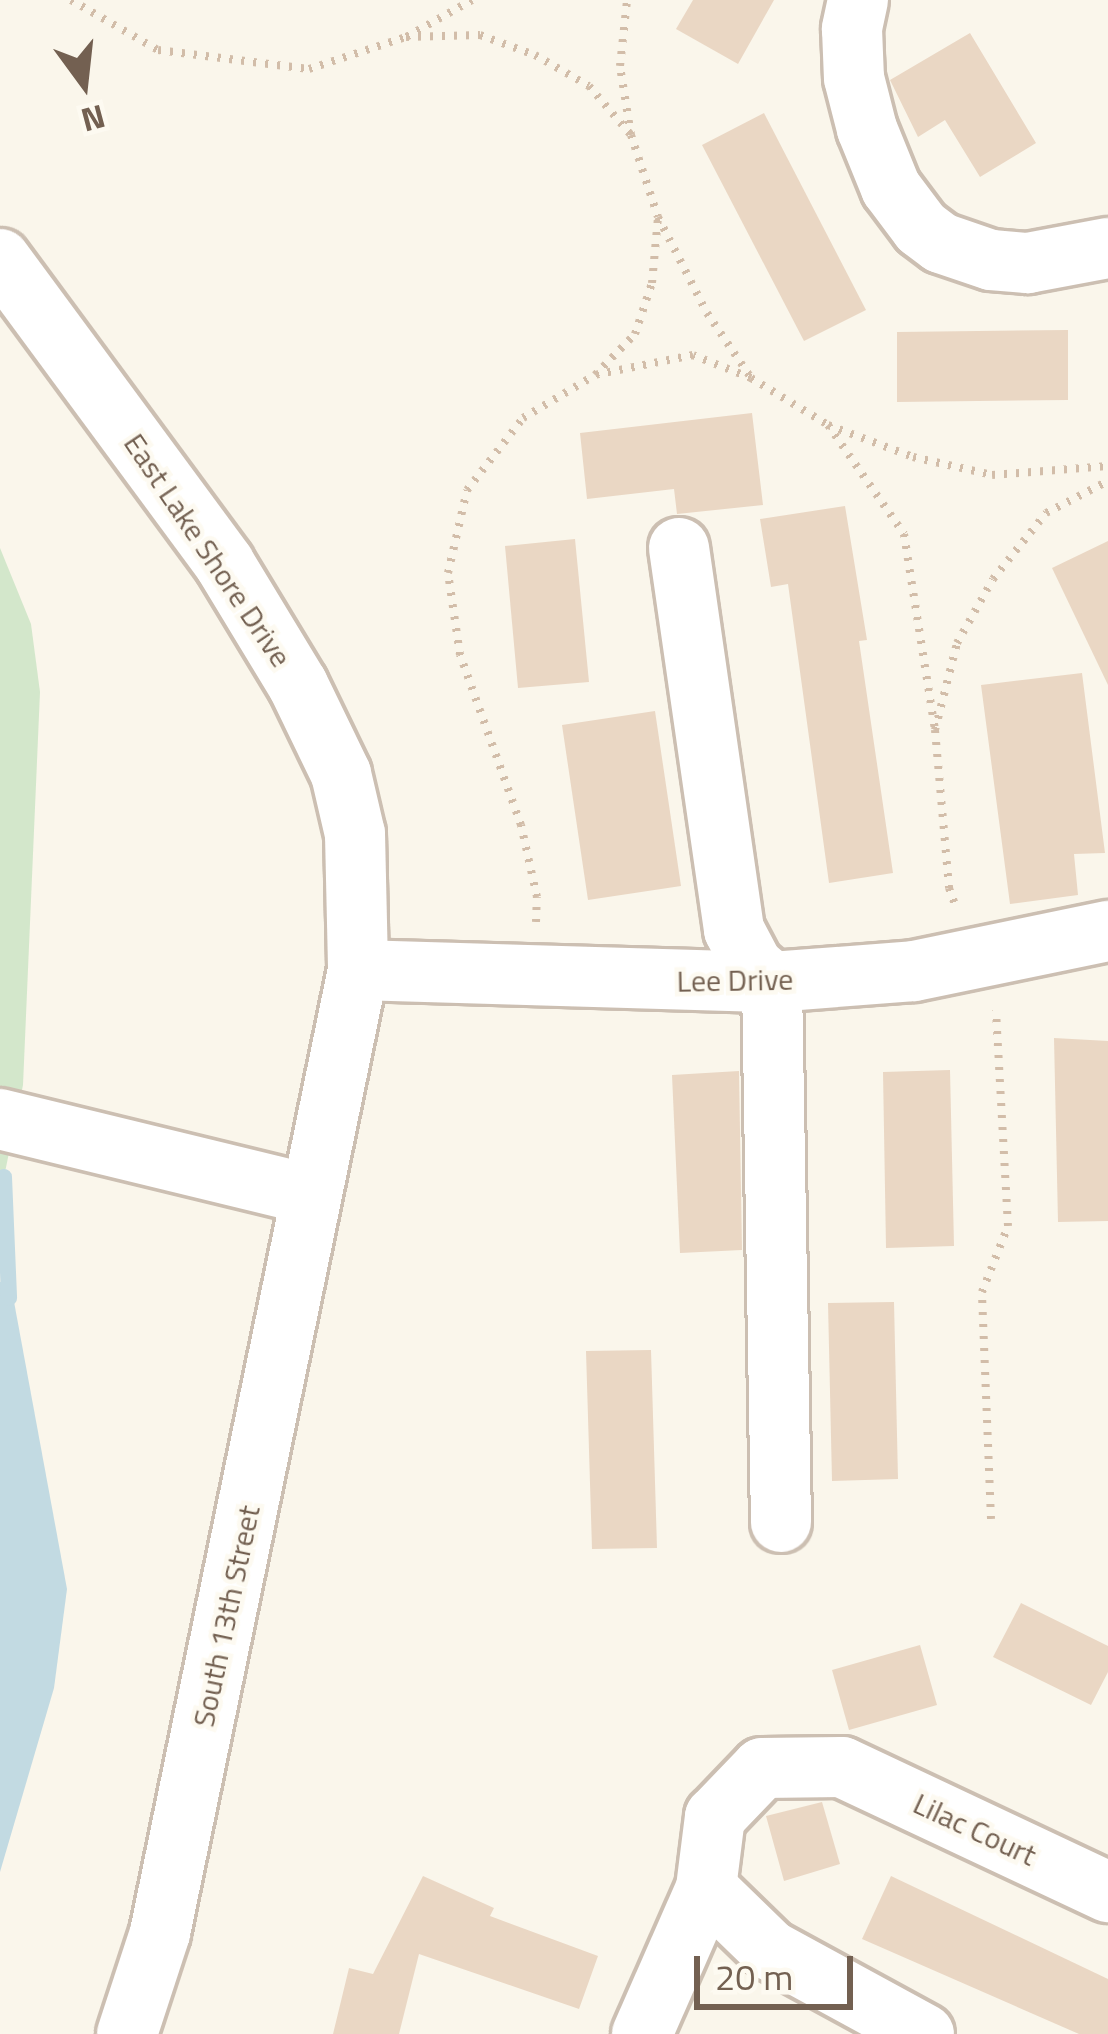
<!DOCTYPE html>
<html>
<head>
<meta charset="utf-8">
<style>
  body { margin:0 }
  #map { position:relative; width:1108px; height:2034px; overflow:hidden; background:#faf6eb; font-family:"Titillium Web",sans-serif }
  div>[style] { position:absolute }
  .green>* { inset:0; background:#d3e7cb }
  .water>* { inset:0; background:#c2dae2 }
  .stream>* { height:16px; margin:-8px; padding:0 8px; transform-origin:8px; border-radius:8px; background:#c2dae2 }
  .building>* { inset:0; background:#ead7c4 }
  .path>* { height:8px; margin-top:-4px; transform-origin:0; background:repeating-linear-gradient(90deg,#d2bda9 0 3px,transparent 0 12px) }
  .roads { filter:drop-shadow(3px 0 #ccbfb2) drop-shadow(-3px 0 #ccbfb2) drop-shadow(0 3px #ccbfb2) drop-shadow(0 -3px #ccbfb2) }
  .minor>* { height:60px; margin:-30px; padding:0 30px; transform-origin:30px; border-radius:30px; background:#fff }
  span { translate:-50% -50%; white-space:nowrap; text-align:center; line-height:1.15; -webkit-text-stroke:9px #fdfaf1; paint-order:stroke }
  .street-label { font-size:30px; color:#736051 }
  .north { position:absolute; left:24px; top:24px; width:120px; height:120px; -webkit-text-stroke:9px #fdfaf1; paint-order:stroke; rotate:165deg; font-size:33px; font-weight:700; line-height:48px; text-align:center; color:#736051 }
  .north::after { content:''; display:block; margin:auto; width:42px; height:54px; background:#736051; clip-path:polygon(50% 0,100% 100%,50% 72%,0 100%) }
  .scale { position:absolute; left:694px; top:1956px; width:159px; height:54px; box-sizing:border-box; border:6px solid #736051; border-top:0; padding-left:15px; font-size:36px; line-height:42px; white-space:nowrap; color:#736051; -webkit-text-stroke:9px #fdfaf1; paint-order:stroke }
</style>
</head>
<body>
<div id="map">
  <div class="green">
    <div style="clip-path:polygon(0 548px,31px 624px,40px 692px,23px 1085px,4px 1177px,0 1175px)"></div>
  </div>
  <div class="water">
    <div style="clip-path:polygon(10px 1280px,67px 1589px,54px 1688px,0 1872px,0 1282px)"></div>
  </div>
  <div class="stream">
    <div style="left:4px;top:1177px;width:121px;rotate:87.6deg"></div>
  </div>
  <div class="building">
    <div style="clip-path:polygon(693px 0,774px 0,738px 64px,676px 29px)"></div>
    <div style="clip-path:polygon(970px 33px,1036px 143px,980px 177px,945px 120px,918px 137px,890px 80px)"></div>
    <div style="clip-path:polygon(764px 113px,866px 310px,804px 341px,702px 145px)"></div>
    <div style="clip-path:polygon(1068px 330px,1068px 400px,897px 402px,897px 332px)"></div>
    <div style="clip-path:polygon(752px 413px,763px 505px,677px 514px,674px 489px,587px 499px,580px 433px)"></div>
    <div style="clip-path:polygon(845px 506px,867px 640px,859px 641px,893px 873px,829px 883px,788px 584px,771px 587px,760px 519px)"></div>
    <div style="clip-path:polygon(575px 539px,589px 682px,518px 688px,505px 546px)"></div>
    <div style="clip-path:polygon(1108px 541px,1108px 685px,1052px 568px)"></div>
    <div style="clip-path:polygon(1082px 673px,1105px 853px,1074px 854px,1078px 895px,1010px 904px,981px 685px)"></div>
    <div style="clip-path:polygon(655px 711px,681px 886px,588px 900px,562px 725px)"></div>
    <div style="clip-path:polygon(1054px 1038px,1108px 1041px,1108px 1221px,1058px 1222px)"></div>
    <div style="clip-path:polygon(950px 1070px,954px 1246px,886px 1248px,883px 1072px)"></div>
    <div style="clip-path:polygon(739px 1071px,742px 1250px,680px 1253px,672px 1075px)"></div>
    <div style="clip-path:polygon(894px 1302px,898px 1479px,832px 1481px,828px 1303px)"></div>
    <div style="clip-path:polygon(651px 1350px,657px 1548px,592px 1549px,586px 1351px)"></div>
    <div style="clip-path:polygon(1021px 1603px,1108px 1646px,1108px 1672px,1091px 1705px,993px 1657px)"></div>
    <div style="clip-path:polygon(920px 1645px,937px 1705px,849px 1730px,832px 1670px)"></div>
    <div style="clip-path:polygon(822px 1802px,840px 1864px,784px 1881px,766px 1816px)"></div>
    <div style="clip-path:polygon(423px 1876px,494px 1908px,490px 1916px,598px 1956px,579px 2009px,419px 1954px,399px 2034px,333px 2034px,349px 1968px,373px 1974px)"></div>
    <div style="clip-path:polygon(891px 1876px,1108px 1979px,1108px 2034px,1079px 2034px,862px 1939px)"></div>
  </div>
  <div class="path">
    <div style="left:71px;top:0;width:100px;rotate:29.9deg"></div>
    <div style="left:158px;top:50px;width:152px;rotate:7.2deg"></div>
    <div style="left:309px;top:69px;width:102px;rotate:-18.3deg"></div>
    <div style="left:472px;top:0;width:76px;rotate:150.7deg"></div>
    <div style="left:406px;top:37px;width:74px;rotate:-1.5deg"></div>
    <div style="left:480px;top:35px;width:59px;rotate:20deg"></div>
    <div style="left:535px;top:55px;width:62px;rotate:29.9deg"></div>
    <div style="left:589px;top:86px;width:65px;rotate:49.4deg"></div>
    <div style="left:631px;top:135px;width:70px;rotate:-99.1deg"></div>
    <div style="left:620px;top:66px;width:66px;rotate:-83.9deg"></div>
    <div style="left:631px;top:135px;width:86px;rotate:71.8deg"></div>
    <div style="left:658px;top:217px;width:108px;rotate:63deg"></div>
    <div style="left:707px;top:313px;width:78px;rotate:55.9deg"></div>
    <div style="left:751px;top:378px;width:62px;rotate:-158.4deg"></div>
    <div style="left:693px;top:355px;width:100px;rotate:168.5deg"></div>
    <div style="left:595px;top:375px;width:57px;rotate:-45.7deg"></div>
    <div style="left:635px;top:334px;width:54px;rotate:-71.6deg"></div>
    <div style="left:652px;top:283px;width:66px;rotate:-84.8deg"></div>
    <div style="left:751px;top:378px;width:90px;rotate:31.4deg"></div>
    <div style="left:828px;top:425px;width:91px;rotate:20.6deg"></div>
    <div style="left:913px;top:457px;width:81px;rotate:12.8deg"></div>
    <div style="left:992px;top:475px;width:116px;rotate:-4.4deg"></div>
    <div style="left:828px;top:425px;width:133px;rotate:55.1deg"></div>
    <div style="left:904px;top:534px;width:198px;rotate:81deg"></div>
    <div style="left:935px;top:730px;width:90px;rotate:-75.8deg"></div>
    <div style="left:957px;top:643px;width:73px;rotate:-60.6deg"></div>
    <div style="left:993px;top:579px;width:85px;rotate:-51.2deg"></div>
    <div style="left:1046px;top:513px;width:70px;rotate:-27.3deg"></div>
    <div style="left:935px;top:730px;width:159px;rotate:84.9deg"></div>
    <div style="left:949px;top:888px;width:20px;rotate:70deg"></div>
    <div style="left:536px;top:922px;width:25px;rotate:-88deg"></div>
    <div style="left:537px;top:897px;width:74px;rotate:-102.5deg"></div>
    <div style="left:521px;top:825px;width:181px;rotate:-109.7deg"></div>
    <div style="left:460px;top:655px;width:83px;rotate:-98.3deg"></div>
    <div style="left:448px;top:573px;width:85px;rotate:-77.1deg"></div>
    <div style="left:467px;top:490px;width:91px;rotate:-52.1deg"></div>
    <div style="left:523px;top:418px;width:84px;rotate:-30.8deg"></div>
    <div style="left:991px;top:1519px;width:227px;rotate:-92.3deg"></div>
    <div style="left:982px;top:1292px;width:71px;rotate:-68.5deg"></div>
    <div style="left:1008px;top:1226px;width:216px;rotate:-93.2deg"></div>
  </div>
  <div class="roads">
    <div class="minor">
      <div style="left:858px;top:0;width:30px;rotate:102deg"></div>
      <div style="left:852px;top:29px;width:49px;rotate:87.7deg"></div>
      <div style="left:854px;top:78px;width:53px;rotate:75.7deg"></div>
      <div style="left:867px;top:129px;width:64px;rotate:67.9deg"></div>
      <div style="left:891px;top:188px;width:50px;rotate:53.1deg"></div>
      <div style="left:921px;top:228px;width:25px;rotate:37deg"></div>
      <div style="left:941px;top:243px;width:53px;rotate:18.8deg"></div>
      <div style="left:991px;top:260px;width:37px;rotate:5deg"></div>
      <div style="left:1028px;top:263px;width:81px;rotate:-10.6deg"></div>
      <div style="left:0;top:259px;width:378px;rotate:53.6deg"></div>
      <div style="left:224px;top:563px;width:143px;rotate:58.8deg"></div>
      <div style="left:298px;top:685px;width:99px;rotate:64.2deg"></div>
      <div style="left:341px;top:774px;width:62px;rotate:76.9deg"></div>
      <div style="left:355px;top:834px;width:136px;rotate:88.7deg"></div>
      <div style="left:358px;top:970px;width:983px;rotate:101.62deg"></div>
      <div style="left:160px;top:1933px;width:106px;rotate:108.1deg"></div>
      <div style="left:679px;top:548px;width:386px;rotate:81.8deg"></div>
      <div style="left:734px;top:930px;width:41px;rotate:62.2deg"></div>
      <div style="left:753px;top:966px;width:25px;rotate:40deg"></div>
      <div style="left:772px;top:982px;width:540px;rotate:89.05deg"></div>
      <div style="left:358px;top:970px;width:414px;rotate:1.7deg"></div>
      <div style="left:772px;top:982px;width:142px;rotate:-4.4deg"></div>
      <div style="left:914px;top:971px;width:198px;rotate:-11.7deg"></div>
      <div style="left:0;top:1119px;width:317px;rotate:13.7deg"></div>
      <div style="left:642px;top:2034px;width:159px;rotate:-66.3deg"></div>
      <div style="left:924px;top:2034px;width:175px;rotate:-151.4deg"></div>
      <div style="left:770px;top:1950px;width:89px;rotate:-135.9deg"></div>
      <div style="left:706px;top:1888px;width:72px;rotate:-82.8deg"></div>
      <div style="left:715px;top:1817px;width:68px;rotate:-46.2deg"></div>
      <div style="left:762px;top:1768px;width:80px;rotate:-0.7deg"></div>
      <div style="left:842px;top:1767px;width:294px;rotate:25.2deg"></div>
    </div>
  </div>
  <div class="street-label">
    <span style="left:208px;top:550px;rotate:56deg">East Lake Shore Drive</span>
    <span style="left:735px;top:980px;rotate:-1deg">Lee Drive</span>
    <span style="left:226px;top:1616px;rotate:-78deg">South 13th Street</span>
    <span style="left:975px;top:1829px;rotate:25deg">Lilac Court</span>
  </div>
  <div class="north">N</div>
  <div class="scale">20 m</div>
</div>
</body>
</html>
